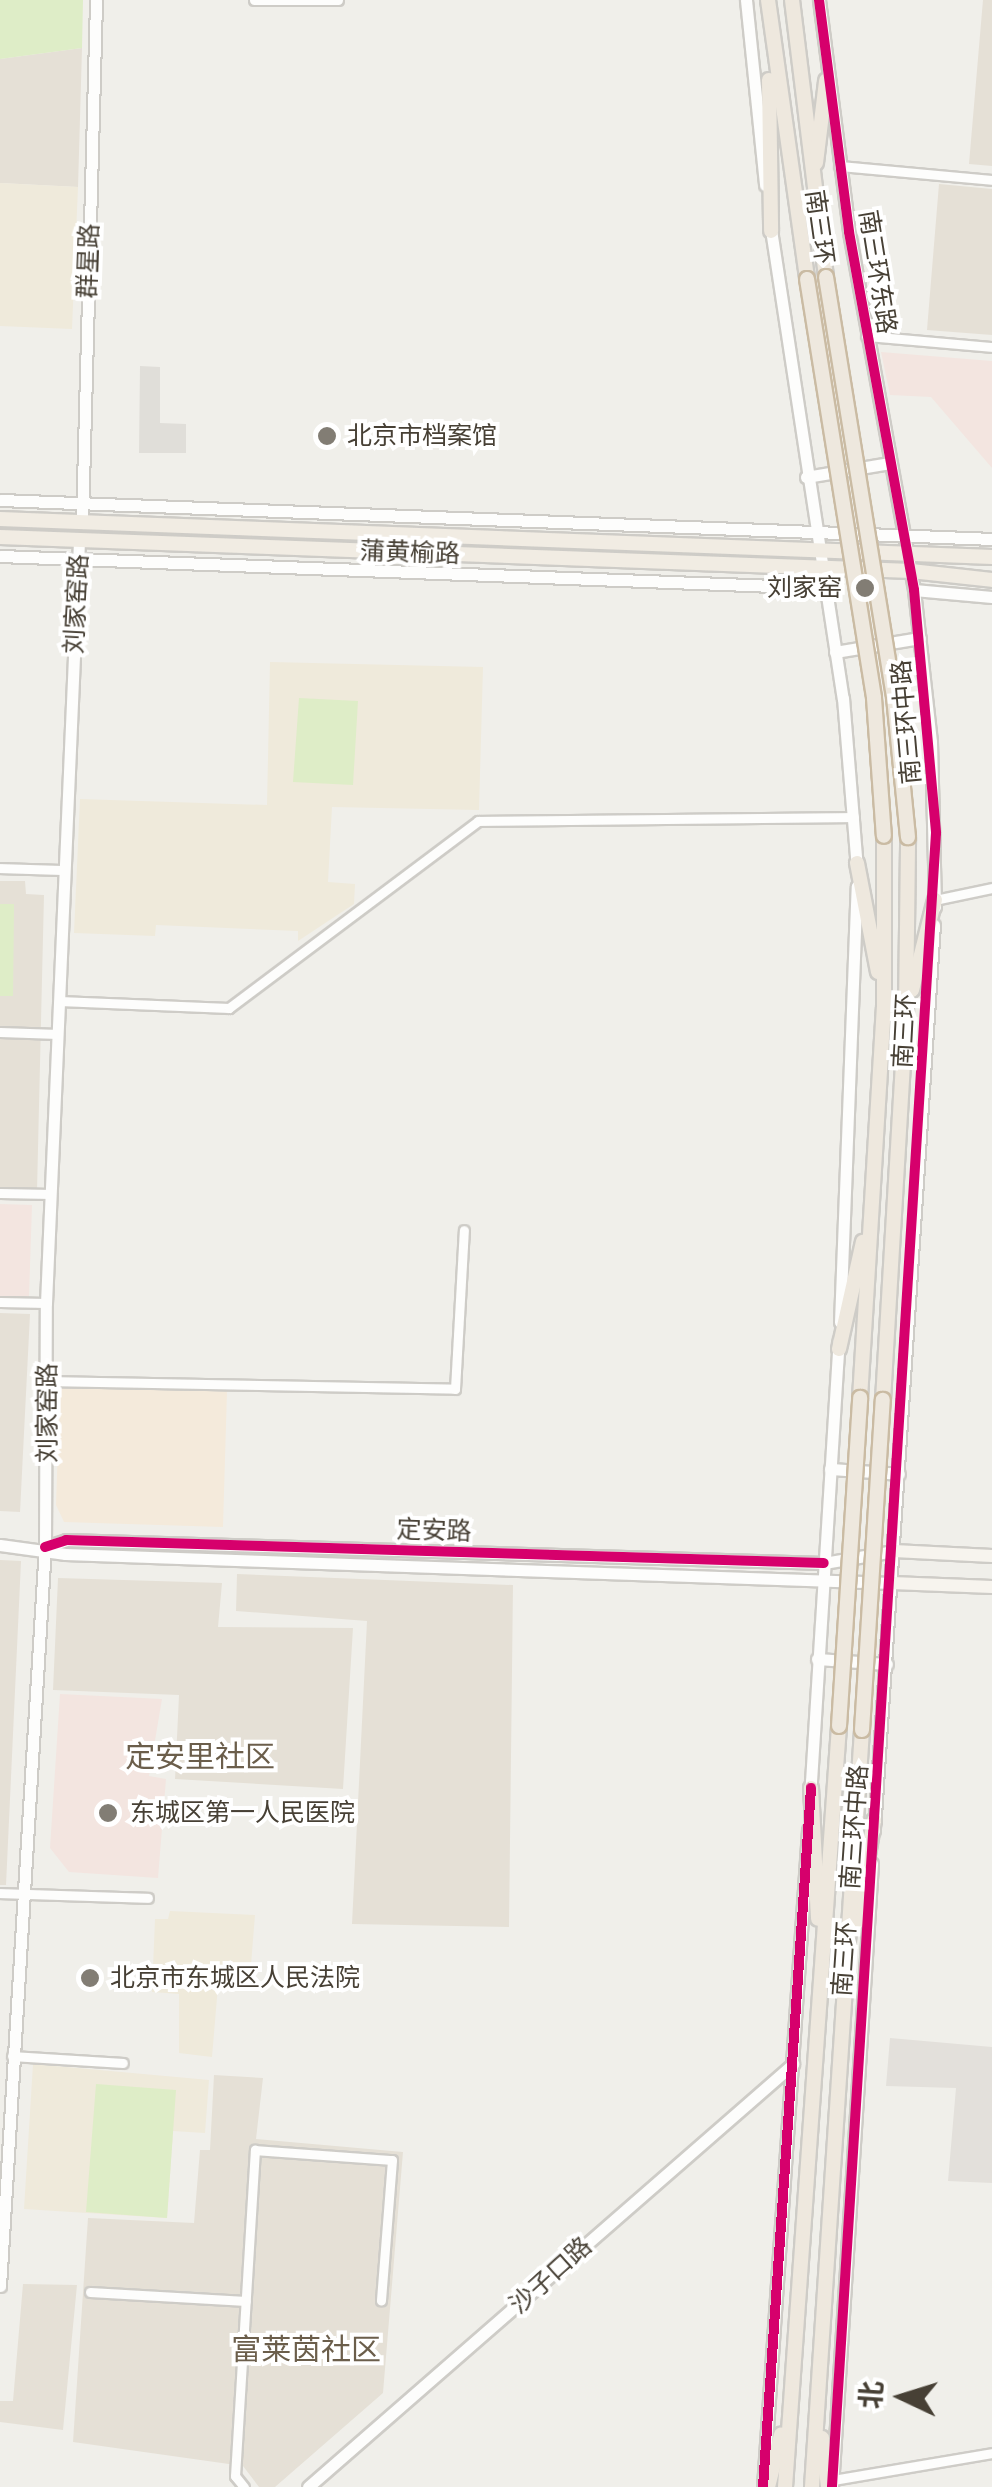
<!DOCTYPE html>
<html>
<head>
<meta charset="utf-8">
<style>
  body { margin:0 }
  #map { position:relative; width:992px; height:2487px; overflow:hidden; background:#f0efea; font-family:Rubik,"Noto Sans SC",sans-serif }
  div>[style] { position:absolute }
  .residential>* { inset:0; background:#e5e0d6 }
  .commercial>* { inset:0; background:#f4eadb }
  .industrial>* { inset:0; background:#e3e0db }
  .education>* { inset:0; background:#efeadb }
  .medical>* { inset:0; background:#f3e5e0 }
  .green>* { inset:0; background:#deedc7 }
  .parking>* { inset:0; background:#e0ded9 }
  .roads { filter:drop-shadow(2px 0 #ceccc7) drop-shadow(-2px 0 #ceccc7) drop-shadow(0 2px #ceccc7) drop-shadow(0 -2px #ceccc7) }
  .minor>* { height:9px; margin:-4.5px; padding:0 4.5px; transform-origin:4.5px; border-radius:4.5px; background:#fdfdfc }
  .tertiary>* { height:11px; margin:-5.5px; padding:0 5.5px; transform-origin:5.5px; border-radius:5.5px; background:#fdfdfc }
  .secondary>* { height:12px; margin:-6px; padding:0 6px; transform-origin:6px; border-radius:6px; background:#f7f4ee }
  .primary>* { height:14px; margin:-7px; padding:0 7px; transform-origin:7px; border-radius:7px; background:#f1ece3 }
  .trunk>* { height:14px; margin:-7px; padding:0 7px; transform-origin:7px; border-radius:7px; background:#eee8de }
  .bridges { filter:drop-shadow(2px 0 #cabba3) drop-shadow(-2px 0 #cabba3) drop-shadow(0 2px #cabba3) drop-shadow(0 -2px #cabba3) }
  .trunk-bridge>* { height:14px; margin:-7px; padding:0 7px; transform-origin:7px; border-radius:7px; background:#eee8de }
  .cycleway>* { height:10px; margin:-5px; padding:0 5px; transform-origin:5px; border-radius:5px; background:#d6006c }
  .dots>* { width:28px; height:28px; translate:-50% -50%; box-sizing:border-box; border:5px solid #fff; border-radius:50% }
  span { translate:-50% -50%; white-space:nowrap; text-align:center; line-height:1.15; -webkit-text-stroke:8px #fff; paint-order:stroke }
  .street-label { font-size:25px; color:#474035 }
  .poi-label { font-size:25px; color:#474035 }
  .left { translate:0 -50%; text-align:left }
  .right { translate:-100% -50%; text-align:right }
  .quarter-label { font-size:30px; color:#6b5e4b }
  .north { position:absolute; left:852px; top:2347px; width:100px; height:100px; -webkit-text-stroke:8px #fff; paint-order:stroke; rotate:274deg; font-size:28px; font-weight:700; line-height:40px; text-align:center; color:#474035 }
  .north::after { content:''; display:block; margin:auto; width:35px; height:45px; background:#474035; clip-path:polygon(50% 0,100% 100%,50% 72%,0 100%) }
</style>
</head>
<body>
<div id="map">
  <div class="residential">
    <div style="clip-path:polygon(983px 0,992px 0,992px 166px,969px 164px)"></div>
    <div style="clip-path:polygon(82px 48px,78px 187px,0 183px,0 59px)"></div>
    <div style="clip-path:polygon(939px 184px,992px 189px,992px 335px,927px 330px)"></div>
    <div style="clip-path:polygon(0 881px,25px 881px,26px 894px,44px 895px,37px 1191px,0 1190px)"></div>
    <div style="clip-path:polygon(0 1313px,30px 1314px,20px 1512px,0 1511px)"></div>
    <div style="clip-path:polygon(0 1560px,21px 1561px,6px 1885px,0 1885px)"></div>
    <div style="clip-path:polygon(237px 1574px,513px 1585px,509px 1927px,352px 1924px,367px 1621px,236px 1611px)"></div>
    <div style="clip-path:polygon(58px 1578px,222px 1583px,218px 1627px,353px 1628px,343px 1789px,175px 1779px,179px 1695px,53px 1690px)"></div>
    <div style="clip-path:polygon(214px 2075px,263px 2078px,256px 2139px,403px 2152px,383px 2393px,275px 2487px,259px 2487px,243px 2466px,73px 2442px,88px 2218px,194px 2223px,200px 2150px,210px 2150px)"></div>
    <div style="clip-path:polygon(23px 2284px,77px 2285px,63px 2430px,0 2422px,0 2401px,13px 2401px)"></div>
  </div>
  <div class="commercial">
    <div style="clip-path:polygon(60px 1386px,227px 1391px,223px 1527px,64px 1522px,56px 1505px)"></div>
  </div>
  <div class="industrial">
    <div style="clip-path:polygon(890px 2038px,992px 2047px,992px 2183px,948px 2181px,956px 2088px,886px 2086px)"></div>
  </div>
  <div class="education">
    <div style="clip-path:polygon(0 183px,78px 187px,72px 329px,0 326px)"></div>
    <div style="clip-path:polygon(270px 662px,483px 667px,479px 810px,332px 807px,328px 882px,355px 884px,354px 904px,298px 941px,298px 931px,156px 925px,155px 936px,74px 933px,80px 799px,267px 805px)"></div>
    <div style="clip-path:polygon(170px 1911px,255px 1915px,250px 1977px,243px 1989px,218px 1986px,212px 2057px,179px 2053px,179px 1994px,152px 1992px,155px 1919px,168px 1919px)"></div>
    <div style="clip-path:polygon(33px 2064px,209px 2080px,205px 2133px,173px 2131px,167px 2218px,24px 2209px)"></div>
  </div>
  <div class="medical">
    <div style="clip-path:polygon(881px 352px,992px 361px,992px 468px,931px 397px,890px 395px)"></div>
    <div style="clip-path:polygon(0 1204px,32px 1205px,29px 1296px,0 1296px)"></div>
    <div style="clip-path:polygon(60px 1694px,162px 1699px,149px 1776px,166px 1779px,158px 1878px,69px 1872px,50px 1848px)"></div>
  </div>
  <div class="green">
    <div style="clip-path:polygon(0 0,83px 0,82px 48px,0 59px)"></div>
    <div style="clip-path:polygon(299px 698px,358px 701px,353px 785px,293px 782px)"></div>
    <div style="clip-path:polygon(0 904px,14px 904px,13px 996px,0 996px)"></div>
    <div style="clip-path:polygon(96px 2084px,176px 2090px,167px 2218px,86px 2212px)"></div>
  </div>
  <div class="parking">
    <div style="clip-path:polygon(140px 366px,160px 367px,160px 423px,186px 424px,186px 453px,139px 453px)"></div>
  </div>
  <div class="roads">
    <div class="minor">
      <div style="left:254px;top:0;width:84px"></div>
      <div style="left:839px;top:166px;width:154px;rotate:5.2deg"></div>
      <div style="left:866px;top:336px;width:126px;rotate:5deg"></div>
      <div style="left:0;top:868px;width:65px;rotate:1.8deg"></div>
      <div style="left:935px;top:900px;width:58px;rotate:-11.9deg"></div>
      <div style="left:59px;top:1001px;width:170px;rotate:2.4deg"></div>
      <div style="left:229px;top:1008px;width:311px;rotate:-36.9deg"></div>
      <div style="left:478px;top:821px;width:376px;rotate:-0.6deg"></div>
      <div style="left:0;top:1032px;width:58px;rotate:2deg"></div>
      <div style="left:0;top:1193px;width:51px;rotate:1.1deg"></div>
      <div style="left:0;top:1302px;width:46px;rotate:1.2deg"></div>
      <div style="left:50px;top:1381px;width:405px;rotate:1.1deg"></div>
      <div style="left:455px;top:1389px;width:159px;rotate:-86.8deg"></div>
      <div style="left:0;top:1893px;width:148px;rotate:1.9deg"></div>
      <div style="left:12px;top:2056px;width:111px;rotate:3.6deg"></div>
      <div style="left:90px;top:2292px;width:156px;rotate:3.3deg"></div>
      <div style="left:833px;top:2480px;width:161px;rotate:-9.6deg"></div>
      <div style="left:244px;top:2487px;width:14px;rotate:-129deg"></div>
      <div style="left:235px;top:2476px;width:327px;rotate:-86.5deg"></div>
      <div style="left:255px;top:2150px;width:137px;rotate:4.2deg"></div>
      <div style="left:392px;top:2160px;width:141px;rotate:94.5deg"></div>
    </div>
    <div class="tertiary">
      <div style="left:746px;top:0;width:186px;rotate:84.1deg"></div>
      <div style="left:819px;top:0;width:234px;rotate:82.6deg"></div>
      <div style="left:849px;top:232px;width:364px;rotate:79.7deg"></div>
      <div style="left:914px;top:590px;width:153px;rotate:83.6deg"></div>
      <div style="left:931px;top:742px;width:165px;rotate:88.6deg"></div>
      <div style="left:770px;top:223px;width:481px;rotate:81.3deg"></div>
      <div style="left:843px;top:698px;width:171px;rotate:85.3deg"></div>
      <div style="left:806px;top:477px;width:85px;rotate:-9.5deg"></div>
      <div style="left:0;top:500px;width:993px;rotate:2.25deg"></div>
      <div style="left:82px;top:522px;width:522px;rotate:-88.46deg"></div>
      <div style="left:0;top:556px;width:826px;rotate:2.22deg"></div>
      <div style="left:914px;top:590px;width:78px;rotate:5.1deg"></div>
      <div style="left:835px;top:652px;width:86px;rotate:-9.4deg"></div>
      <div style="left:840px;top:1322px;width:436px;rotate:-87.8deg"></div>
      <div style="left:830px;top:1469px;width:69px;rotate:4.1deg"></div>
      <div style="left:0;top:1545px;width:66px;rotate:7.9deg"></div>
      <div style="left:65px;top:1554px;width:828px;rotate:2.01deg"></div>
      <div style="left:45px;top:1547px;width:22px;rotate:-18deg"></div>
      <div style="left:66px;top:1540px;width:758px;rotate:1.74deg"></div>
      <div style="left:824px;top:1563px;width:71px;rotate:-9.7deg"></div>
      <div style="left:817px;top:1659px;width:70px;rotate:4.1deg"></div>
      <div style="left:810px;top:1797px;width:457px;rotate:-86.4deg"></div>
      <div style="left:874px;top:1830px;width:907px;rotate:-86.21deg"></div>
      <div style="left:0;top:2286px;width:740px;rotate:-86.52deg"></div>
      <div style="left:45px;top:1547px;width:244px;rotate:-89.8deg"></div>
      <div style="left:46px;top:1303px;width:764px;rotate:-87.52deg"></div>
      <div style="left:308px;top:2487px;width:644px;rotate:-41.09deg"></div>
      <div style="left:763px;top:2487px;width:659px;rotate:-86.08deg"></div>
      <div style="left:832px;top:2487px;width:625px;rotate:-86.33deg"></div>
    </div>
    <div class="secondary">
      <div style="left:894px;top:1551px;width:98px;rotate:2.9deg"></div>
      <div style="left:892px;top:1583px;width:100px;rotate:2.3deg"></div>
    </div>
    <div class="primary">
      <div style="left:0;top:519px;width:993px;rotate:2.19deg"></div>
      <div style="left:0;top:537px;width:912px;rotate:2.14deg"></div>
      <div style="left:911px;top:571px;width:81px;rotate:6.3deg"></div>
    </div>
    <div class="trunk">
      <div style="left:768px;top:0;width:282px;rotate:82deg"></div>
      <div style="left:792px;top:0;width:279px;rotate:83deg"></div>
      <div style="left:769px;top:80px;width:151px;rotate:89.2deg"></div>
      <div style="left:816px;top:163px;width:83px;rotate:-83deg"></div>
      <div style="left:857px;top:863px;width:111px;rotate:79.1deg"></div>
      <div style="left:912px;top:990px;width:93px;rotate:-75.7deg"></div>
      <div style="left:839px;top:1349px;width:110px;rotate:-77.4deg"></div>
      <div style="left:860px;top:1398px;width:391px;rotate:-86.5deg"></div>
      <div style="left:884px;top:1008px;width:172px;rotate:-90deg"></div>
      <div style="left:883px;top:1400px;width:391px;rotate:-86.6deg"></div>
      <div style="left:906px;top:1010px;width:173px;rotate:-89.3deg"></div>
      <div style="left:811px;top:1788px;width:131px;rotate:86.9deg"></div>
      <div style="left:856px;top:1923px;width:104px;rotate:-80deg"></div>
      <div style="left:822px;top:2438px;width:49px;rotate:83deg"></div>
      <div style="left:768px;top:2487px;width:54px;rotate:-76deg"></div>
      <div style="left:785px;top:2487px;width:763px;rotate:-85.94deg"></div>
      <div style="left:812px;top:2487px;width:759px;rotate:-86.22deg"></div>
    </div>
  </div>
  <div class="bridges">
    <div class="trunk-bridge">
      <div style="left:826px;top:277px;width:425px;rotate:80.8deg"></div>
      <div style="left:894px;top:697px;width:141px;rotate:84.3deg"></div>
      <div style="left:807px;top:279px;width:424px;rotate:80.9deg"></div>
      <div style="left:874px;top:698px;width:138px;rotate:85.9deg"></div>
      <div style="left:839px;top:1726px;width:329px;rotate:-86.3deg"></div>
      <div style="left:862px;top:1730px;width:331px;rotate:-86.4deg"></div>
    </div>
  </div>
  <div class="cycleway">
    <div style="left:819px;top:0;width:234px;rotate:82.6deg"></div>
    <div style="left:849px;top:232px;width:364px;rotate:79.7deg"></div>
    <div style="left:914px;top:590px;width:244px;rotate:84.8deg"></div>
    <div style="left:936px;top:833px;width:1657px;rotate:93.6deg"></div>
    <div style="left:45px;top:1547px;width:22px;rotate:-18deg"></div>
    <div style="left:66px;top:1540px;width:758px;rotate:1.74deg"></div>
    <div style="left:763px;top:2487px;width:701px;rotate:-86.07deg"></div>
  </div>
  <div class="dots">
    <div style="left:327px;top:436px;background:#827d74"></div>
    <div style="left:865px;top:588px;background:#827d74"></div>
    <div style="left:108px;top:1813px;background:#827d74"></div>
    <div style="left:90px;top:1978px;background:#827d74"></div>
  </div>
  <div class="street-label">
    <span style="left:819px;top:227px;rotate:82deg">南三环</span>
    <span style="left:89px;top:261px;rotate:-88deg">群星路</span>
    <span style="left:877px;top:272px;rotate:81deg">南三环东路</span>
    <span style="left:410px;top:553px;rotate:2deg">蒲黄榆路</span>
    <span style="left:77px;top:604px;rotate:-87deg">刘家窑路</span>
    <span style="left:907px;top:722px;rotate:-95deg">南三环中路</span>
    <span style="left:905px;top:1031px;rotate:-87deg">南三环</span>
    <span style="left:48px;top:1413px;rotate:-90deg">刘家窑路</span>
    <span style="left:434px;top:1531px;rotate:2deg">定安路</span>
    <span style="left:855px;top:1827px;rotate:-86deg">南三环中路</span>
    <span style="left:845px;top:1959px;rotate:-86deg">南三环</span>
    <span style="left:551px;top:2276px;rotate:-42deg">沙子口路</span>
  </div>
  <div class="poi-label">
    <span class="left" style="left:347px;top:436px">北京市档案馆</span>
    <span class="right" style="left:842px;top:588px">刘家窑</span>
    <span class="left" style="left:130px;top:1813px">东城区第一人民医院</span>
    <span class="left" style="left:110px;top:1978px">北京市东城区人民法院</span>
  </div>
  <div class="quarter-label">
    <span style="left:200px;top:1757px">定安里社区</span>
    <span style="left:306px;top:2350px">富莱茵社区</span>
  </div>
  <div class="north">北</div>
</div>
</body>
</html>
